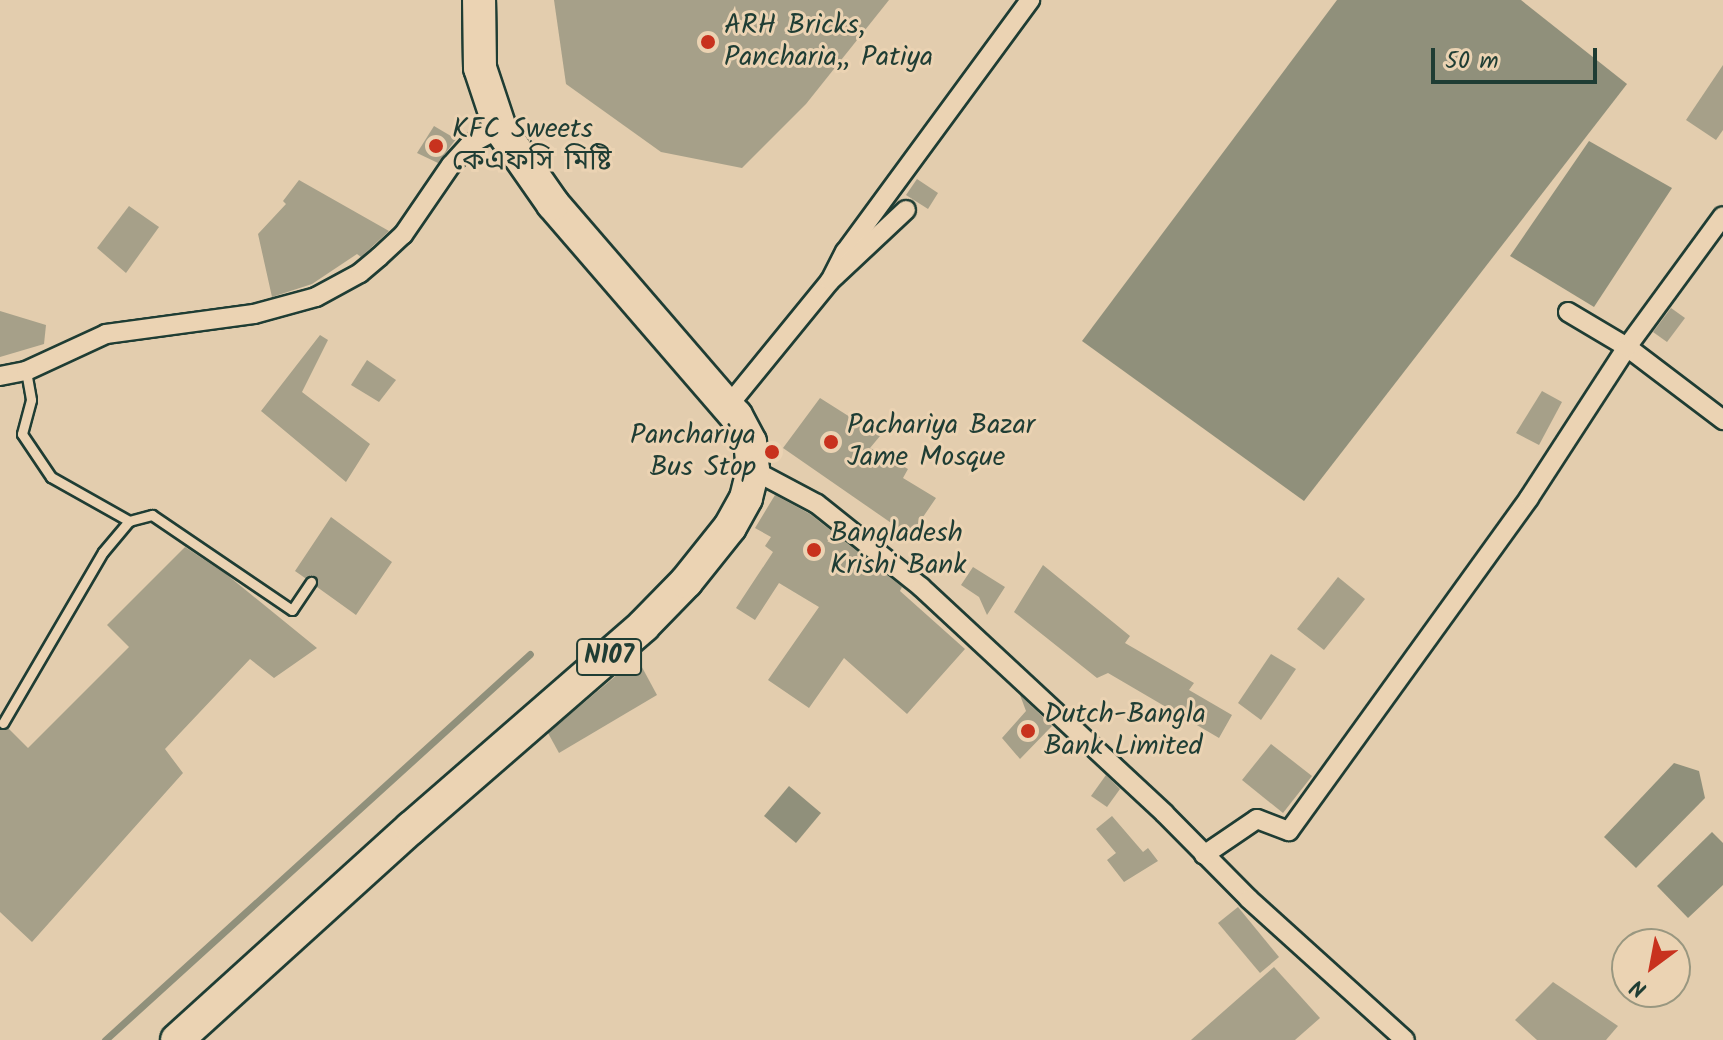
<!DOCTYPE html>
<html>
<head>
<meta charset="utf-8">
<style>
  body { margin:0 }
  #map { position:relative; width:1723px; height:1040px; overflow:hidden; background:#e3cdae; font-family:Kalam,"Noto Sans Bengali",sans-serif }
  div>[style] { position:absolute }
  .water>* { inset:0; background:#90907b }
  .stream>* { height:7px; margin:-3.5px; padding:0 3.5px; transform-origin:3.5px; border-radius:3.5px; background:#90907b }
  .building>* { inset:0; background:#a6a089 }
  .roads { filter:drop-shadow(2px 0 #1f3d34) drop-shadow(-2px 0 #1f3d34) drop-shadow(0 2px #1f3d34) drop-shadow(0 -2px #1f3d34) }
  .service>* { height:9px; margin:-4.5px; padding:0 4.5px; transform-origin:4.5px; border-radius:4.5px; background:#ebd3b3 }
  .minor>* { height:18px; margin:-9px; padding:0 9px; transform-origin:9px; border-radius:9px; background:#ebd3b3 }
  .trunk>* { height:32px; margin:-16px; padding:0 16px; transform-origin:16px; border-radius:16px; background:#ebd3b3 }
  .dots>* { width:22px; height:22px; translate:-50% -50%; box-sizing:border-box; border:4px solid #ebd3b3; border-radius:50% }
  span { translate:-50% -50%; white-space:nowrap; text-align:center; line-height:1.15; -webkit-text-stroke:6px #ebd3b3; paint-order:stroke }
  .shield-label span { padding:2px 6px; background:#ebd3b3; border:2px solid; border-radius:6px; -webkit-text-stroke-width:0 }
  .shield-label { font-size:26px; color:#1f3d34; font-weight:700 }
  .poi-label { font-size:28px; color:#1f3d34 }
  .left { translate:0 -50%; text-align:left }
  .right { translate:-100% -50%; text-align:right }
  .north { position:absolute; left:1611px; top:928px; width:80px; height:80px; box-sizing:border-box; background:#ebd3b3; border:2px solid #999780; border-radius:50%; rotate:212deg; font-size:22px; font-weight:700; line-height:32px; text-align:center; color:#1f3d34 }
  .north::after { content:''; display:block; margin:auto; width:28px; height:36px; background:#c8321e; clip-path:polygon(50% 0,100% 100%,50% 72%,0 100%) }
  .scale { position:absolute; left:1431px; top:48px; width:166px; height:36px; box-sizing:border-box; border:4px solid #1f3d34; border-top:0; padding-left:10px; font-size:24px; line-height:28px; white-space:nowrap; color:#1f3d34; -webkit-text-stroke:6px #ebd3b3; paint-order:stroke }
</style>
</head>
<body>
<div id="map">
  <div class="water">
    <div style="clip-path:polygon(1337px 0,1521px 0,1627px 84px,1304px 501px,1082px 341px)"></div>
    <div style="clip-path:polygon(1589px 141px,1672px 188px,1594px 307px,1510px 256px)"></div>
    <div style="clip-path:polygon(1674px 763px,1699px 771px,1705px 798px,1636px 868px,1604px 837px)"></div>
    <div style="clip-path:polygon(789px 786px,821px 813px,796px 843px,764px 816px)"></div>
    <div style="clip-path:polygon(1712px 832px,1723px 843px,1723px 885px,1688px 918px,1657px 886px)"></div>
  </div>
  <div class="stream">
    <div style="left:105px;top:1040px;width:574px;rotate:-42.25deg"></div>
  </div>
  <div class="building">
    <div style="clip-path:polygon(554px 0,889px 0,806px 104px,742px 168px,661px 152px,566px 84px)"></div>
    <div style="clip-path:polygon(1723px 65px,1723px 130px,1716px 140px,1686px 120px)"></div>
    <div style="clip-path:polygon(434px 126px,456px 139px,438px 163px,417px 153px)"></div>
    <div style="clip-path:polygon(917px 179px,938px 193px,928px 209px,906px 195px)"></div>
    <div style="clip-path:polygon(299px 180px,389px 231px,361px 257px,357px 254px,312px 284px,272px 297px,258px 234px,286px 204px,283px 201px)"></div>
    <div style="clip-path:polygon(129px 206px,159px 227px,126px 273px,97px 248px)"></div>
    <div style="clip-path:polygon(1671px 308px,1685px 318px,1667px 342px,1653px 332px)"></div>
    <div style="clip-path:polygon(0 311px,46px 325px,44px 344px,0 357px)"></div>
    <div style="clip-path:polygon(320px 335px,328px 340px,302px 392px,370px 444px,346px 482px,261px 411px)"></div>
    <div style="clip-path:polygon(367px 360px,396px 380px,379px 402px,351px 385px)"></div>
    <div style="clip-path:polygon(1542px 391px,1562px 402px,1539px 445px,1516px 433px)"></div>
    <div style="clip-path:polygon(820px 398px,880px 436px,870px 448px,908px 469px,903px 478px,936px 498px,910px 536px,783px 448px)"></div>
    <div style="clip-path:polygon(775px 495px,810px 514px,902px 587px,900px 591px,965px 649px,907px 714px,844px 658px,809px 708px,768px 680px,819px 607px,779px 583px,755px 620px,736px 608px,773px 552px,765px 546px,771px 537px,755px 528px)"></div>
    <div style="clip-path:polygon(331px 517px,392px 562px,356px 615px,317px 587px,316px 576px,305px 578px,295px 571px)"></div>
    <div style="clip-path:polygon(185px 547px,226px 574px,317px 648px,274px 678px,250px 659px,165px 749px,183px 773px,32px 942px,0 912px,0 730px,8px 728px,28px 748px,129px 647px,107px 625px)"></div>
    <div style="clip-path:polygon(1043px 565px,1130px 636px,1125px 643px,1194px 683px,1189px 690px,1232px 715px,1219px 738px,1108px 673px,1097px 678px,1014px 612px)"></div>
    <div style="clip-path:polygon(973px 567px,1005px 587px,987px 615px,979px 597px,961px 585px)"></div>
    <div style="clip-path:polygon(1338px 577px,1365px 599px,1324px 650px,1297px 629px)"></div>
    <div style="clip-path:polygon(1271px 654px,1296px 669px,1261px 720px,1238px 703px)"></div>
    <div style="clip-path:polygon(637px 658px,657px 695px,559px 753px,548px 733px)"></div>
    <div style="clip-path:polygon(1020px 695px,1052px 726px,1020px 759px,1002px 738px,1026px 711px)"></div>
    <div style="clip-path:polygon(1271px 744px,1312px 776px,1283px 813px,1242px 780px)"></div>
    <div style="clip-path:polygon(1106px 775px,1120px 789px,1107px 807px,1091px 796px)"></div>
    <div style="clip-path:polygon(1112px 816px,1143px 852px,1148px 848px,1158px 861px,1124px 882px,1107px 860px,1116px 853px,1096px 829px)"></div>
    <div style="clip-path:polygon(1238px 907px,1279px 957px,1260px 973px,1218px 923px)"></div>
    <div style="clip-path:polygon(1274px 967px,1320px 1018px,1295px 1040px,1191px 1040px)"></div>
    <div style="clip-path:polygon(1553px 982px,1618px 1026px,1606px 1040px,1537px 1040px,1515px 1020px)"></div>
  </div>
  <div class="roads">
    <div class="service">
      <div style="left:26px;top:371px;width:29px;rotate:80deg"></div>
      <div style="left:31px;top:400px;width:35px;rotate:105deg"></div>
      <div style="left:22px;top:434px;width:52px;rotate:56deg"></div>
      <div style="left:51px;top:477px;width:90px;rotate:29.4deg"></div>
      <div style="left:3px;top:723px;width:198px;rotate:-59.7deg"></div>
      <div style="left:103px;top:552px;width:40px;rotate:-50deg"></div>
      <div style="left:129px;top:521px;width:24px;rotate:-15deg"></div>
      <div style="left:152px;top:515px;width:169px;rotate:34.2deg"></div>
      <div style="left:292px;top:610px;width:34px;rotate:-56deg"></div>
    </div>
    <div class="minor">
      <div style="left:830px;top:281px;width:33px;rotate:-63deg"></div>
      <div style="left:845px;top:252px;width:313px;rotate:-53.7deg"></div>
      <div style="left:1568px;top:312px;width:69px;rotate:30.7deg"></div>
      <div style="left:1627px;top:347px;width:121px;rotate:37.2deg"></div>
      <div style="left:0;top:376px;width:26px;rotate:-11deg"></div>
      <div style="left:26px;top:371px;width:88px;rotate:-24.8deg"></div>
      <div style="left:106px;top:334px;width:149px;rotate:-7.7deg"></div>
      <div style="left:254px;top:314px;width:64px;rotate:-15.3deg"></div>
      <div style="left:316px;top:297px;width:50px;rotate:-28.6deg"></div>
      <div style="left:360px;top:273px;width:25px;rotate:-40deg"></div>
      <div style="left:379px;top:257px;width:33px;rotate:-43deg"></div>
      <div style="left:403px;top:235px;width:85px;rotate:-55.6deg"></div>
      <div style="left:451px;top:165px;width:28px;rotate:-48deg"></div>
      <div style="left:470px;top:144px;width:34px;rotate:-28deg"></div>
      <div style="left:728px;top:406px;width:161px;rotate:-50.8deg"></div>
      <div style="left:830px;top:281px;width:104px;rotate:-43.1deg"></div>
      <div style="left:753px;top:470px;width:72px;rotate:28deg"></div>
      <div style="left:817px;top:504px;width:133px;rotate:38.6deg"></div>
      <div style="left:921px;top:587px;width:332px;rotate:42.9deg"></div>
      <div style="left:1164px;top:813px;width:121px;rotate:45.3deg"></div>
      <div style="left:1249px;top:899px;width:210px;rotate:42.1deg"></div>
      <div style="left:1204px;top:855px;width:64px;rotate:-34.2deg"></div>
      <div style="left:1257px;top:819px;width:34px;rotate:21deg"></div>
      <div style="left:1289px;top:831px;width:410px;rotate:-54.2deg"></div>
      <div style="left:1529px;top:498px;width:180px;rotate:-57deg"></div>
      <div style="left:1627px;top:347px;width:162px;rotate:-53.8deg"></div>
    </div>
    <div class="trunk">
      <div style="left:177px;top:1040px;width:316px;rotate:-42.2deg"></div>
      <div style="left:411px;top:828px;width:308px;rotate:-41deg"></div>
      <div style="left:643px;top:626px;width:62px;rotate:-45.7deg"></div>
      <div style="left:686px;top:582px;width:70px;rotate:-51.3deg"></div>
      <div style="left:730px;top:527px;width:33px;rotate:-61deg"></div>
      <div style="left:746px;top:498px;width:29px;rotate:-76deg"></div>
      <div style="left:753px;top:470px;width:28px;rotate:-96deg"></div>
      <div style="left:750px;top:442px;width:30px;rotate:-118deg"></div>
      <div style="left:736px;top:416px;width:280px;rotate:-130.8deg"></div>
      <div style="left:553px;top:204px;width:93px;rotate:-124.9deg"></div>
      <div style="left:500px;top:128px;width:63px;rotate:-108.4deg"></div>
      <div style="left:480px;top:68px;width:68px;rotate:-90.8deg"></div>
    </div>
  </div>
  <div class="dots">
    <div style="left:708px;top:42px;background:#c8321e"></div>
    <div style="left:436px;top:146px;background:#c8321e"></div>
    <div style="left:831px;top:442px;background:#c8321e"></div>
    <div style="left:772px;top:452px;background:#c8321e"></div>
    <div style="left:814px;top:550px;background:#c8321e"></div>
    <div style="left:1028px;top:731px;background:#c8321e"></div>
  </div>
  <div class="shield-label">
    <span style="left:609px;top:657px">N107</span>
  </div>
  <div class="poi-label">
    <span class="left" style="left:724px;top:42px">ARH Bricks,<br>Pancharia,, Patiya</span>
    <span class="left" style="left:452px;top:146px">KFC Sweets<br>কেএফসি মিষ্টি</span>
    <span class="left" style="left:847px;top:442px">Pachariya Bazar<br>Jame Mosque</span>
    <span class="right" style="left:756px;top:452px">Panchariya<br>Bus Stop</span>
    <span class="left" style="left:830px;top:550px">Bangladesh<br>Krishi Bank</span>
    <span class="left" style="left:1044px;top:731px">Dutch-Bangla<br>Bank Limited</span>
  </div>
  <div class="north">N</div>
  <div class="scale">50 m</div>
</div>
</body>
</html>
